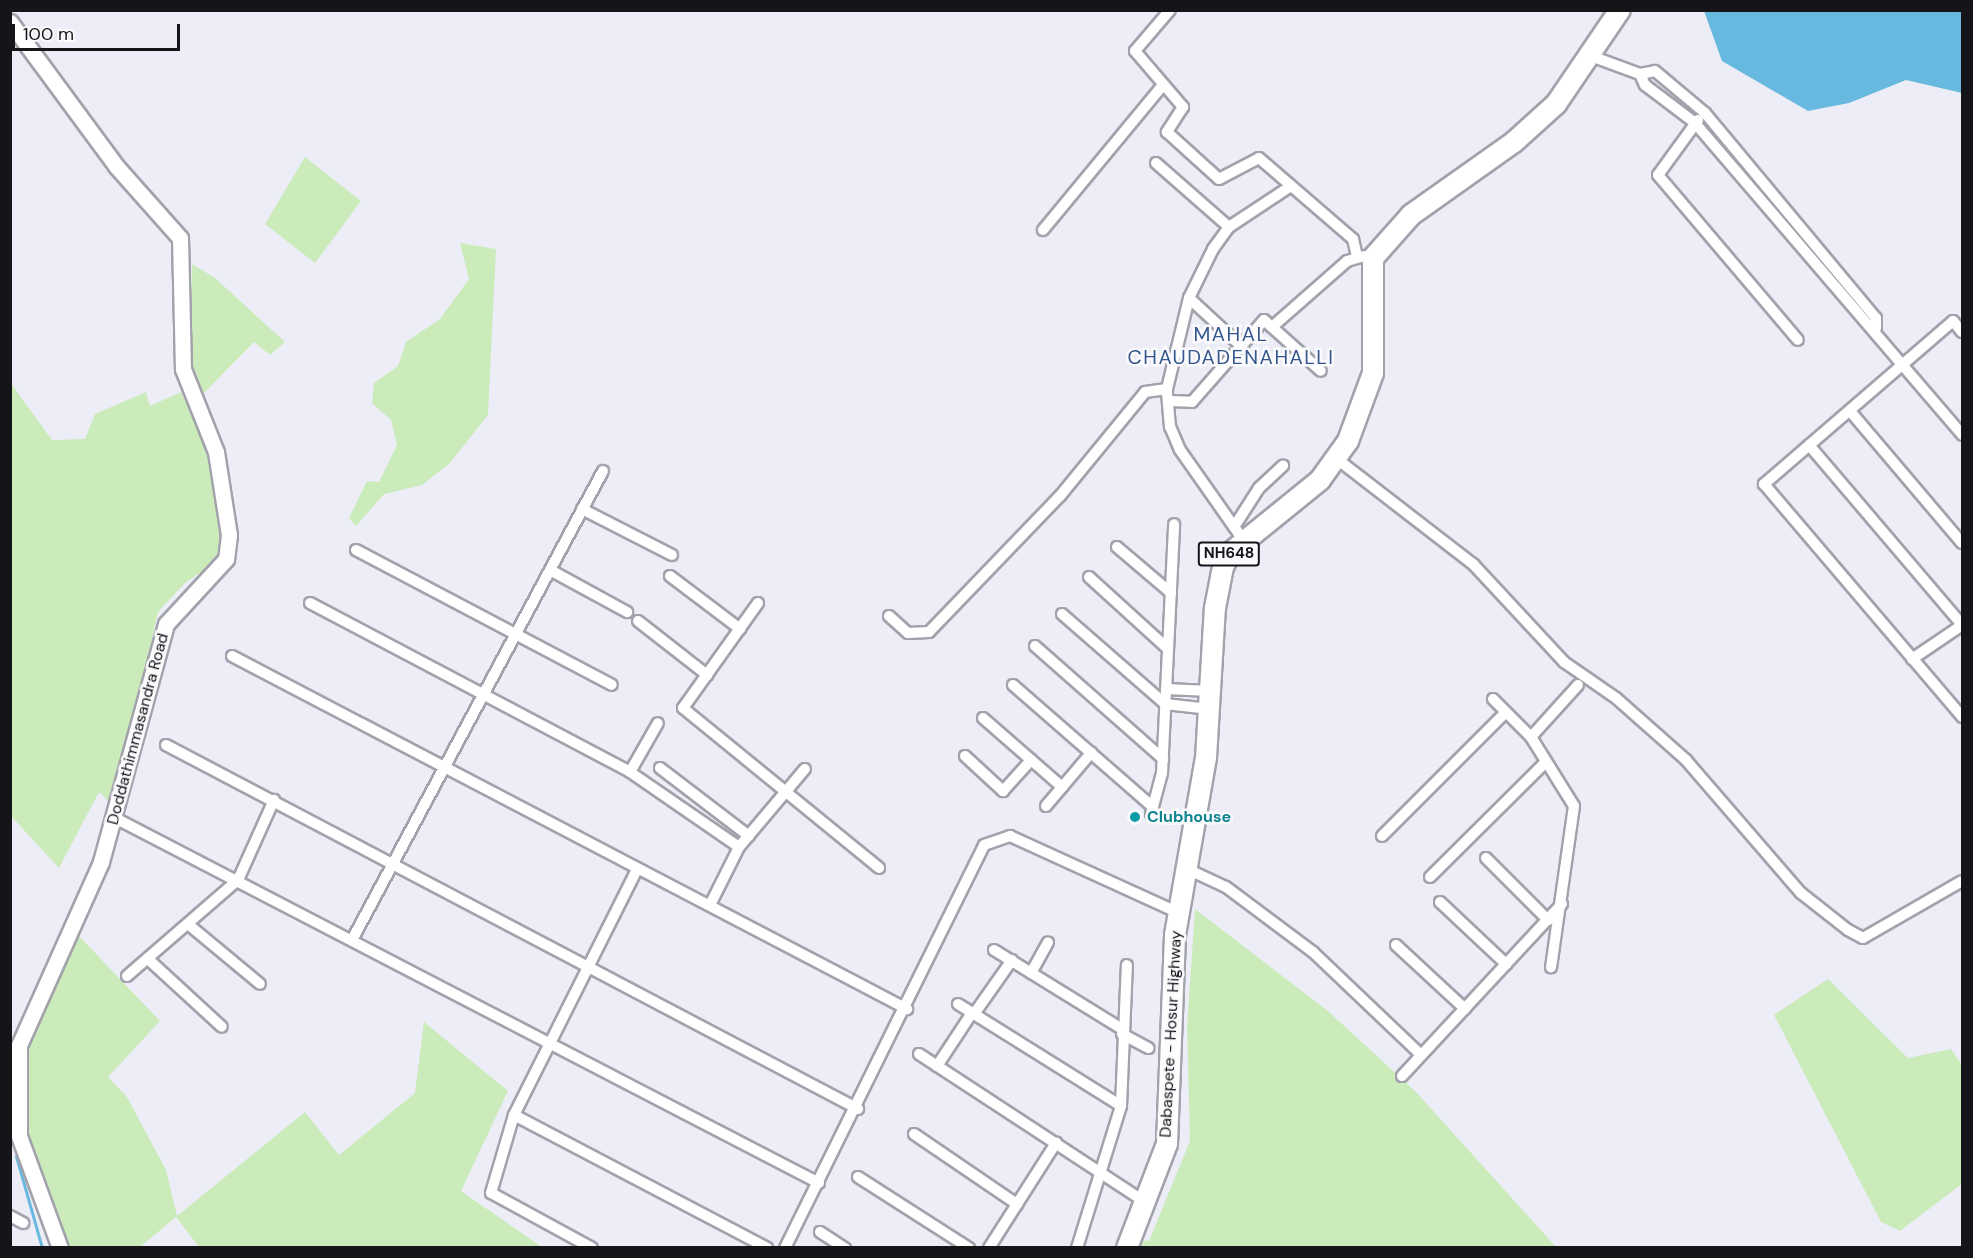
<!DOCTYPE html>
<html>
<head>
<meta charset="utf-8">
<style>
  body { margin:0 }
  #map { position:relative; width:1973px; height:1258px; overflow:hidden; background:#ededf7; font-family:"DM Sans",sans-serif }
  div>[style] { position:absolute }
  .green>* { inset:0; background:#cbebbb }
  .water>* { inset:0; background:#68b9df }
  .stream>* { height:3px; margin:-1.5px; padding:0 1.5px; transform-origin:1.5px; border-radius:1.5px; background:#68b9df }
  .roads { filter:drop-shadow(2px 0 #a2a2ac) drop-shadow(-2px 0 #a2a2ac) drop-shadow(0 2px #a2a2ac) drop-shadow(0 -2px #a2a2ac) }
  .street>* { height:10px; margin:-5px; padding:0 5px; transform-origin:5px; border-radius:5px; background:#fff }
  .secondary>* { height:15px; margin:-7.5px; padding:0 7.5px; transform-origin:7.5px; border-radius:7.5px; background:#fff }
  .highway>* { height:20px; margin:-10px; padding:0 10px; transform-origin:10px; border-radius:10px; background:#fff }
  .dots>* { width:16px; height:16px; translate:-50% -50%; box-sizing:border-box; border:3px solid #fbfbfd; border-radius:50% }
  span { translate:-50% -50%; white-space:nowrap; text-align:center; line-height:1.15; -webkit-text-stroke:5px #fbfbfd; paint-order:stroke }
  .shield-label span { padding:2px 4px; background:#fbfbfd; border:2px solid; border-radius:4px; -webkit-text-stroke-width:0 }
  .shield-label { font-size:15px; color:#151519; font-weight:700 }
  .street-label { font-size:16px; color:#151519 }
  .culture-label { font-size:16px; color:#0d838f; font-weight:700 }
  .left { translate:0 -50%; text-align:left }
  .quarter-label { font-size:20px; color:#33568e; letter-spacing:1.5px }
  .frame { position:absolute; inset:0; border:12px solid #151519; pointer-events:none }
  .scale { position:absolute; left:12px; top:24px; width:168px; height:27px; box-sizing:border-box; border:3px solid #151519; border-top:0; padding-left:8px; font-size:18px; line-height:21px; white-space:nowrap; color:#151519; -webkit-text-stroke:4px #fbfbfd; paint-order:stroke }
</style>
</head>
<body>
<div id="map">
  <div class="green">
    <div style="clip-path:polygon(305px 157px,361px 201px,315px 263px,265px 224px)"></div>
    <div style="clip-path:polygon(460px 243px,496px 249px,488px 415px,450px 463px,422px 485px,384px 494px,356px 526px,349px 518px,367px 481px,379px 482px,397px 445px,391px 420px,372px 403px,374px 383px,398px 366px,406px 342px,440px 319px,469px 279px)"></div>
    <div style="clip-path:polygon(192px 264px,215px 278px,285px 342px,270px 355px,254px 342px,202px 395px,189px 358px)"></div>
    <div style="clip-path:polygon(10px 382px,52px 440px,85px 439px,95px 414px,146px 392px,150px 406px,181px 392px,210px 457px,221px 535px,216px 562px,185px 583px,158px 612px,134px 719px,109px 802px,99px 792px,59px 868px,11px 816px)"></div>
    <div style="clip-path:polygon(1195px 909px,1328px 1011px,1416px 1092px,1556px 1247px,1137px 1248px,1139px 1240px,1149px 1241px,1190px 1141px,1187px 1027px)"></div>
    <div style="clip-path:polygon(78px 935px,160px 1021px,108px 1077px,127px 1097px,166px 1170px,177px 1216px,305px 1112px,339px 1155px,415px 1093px,424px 1022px,508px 1091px,461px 1191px,542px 1247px,199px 1247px,176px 1217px,140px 1247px,64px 1248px,41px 1190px,25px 1125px,25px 1043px)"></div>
    <div style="clip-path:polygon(1828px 979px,1908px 1058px,1951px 1049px,1962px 1065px,1962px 1184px,1900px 1231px,1881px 1222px,1774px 1015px)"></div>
  </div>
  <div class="water">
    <div style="clip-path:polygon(1704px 11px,1962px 11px,1962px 93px,1906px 80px,1849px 103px,1808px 111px,1722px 61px)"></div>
  </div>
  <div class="stream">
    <div style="left:16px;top:1156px;width:96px;rotate:74.2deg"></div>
  </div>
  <div class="roads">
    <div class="street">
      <div style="left:1170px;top:10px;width:54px;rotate:130.5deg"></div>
      <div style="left:1135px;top:51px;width:74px;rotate:49.4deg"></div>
      <div style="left:1183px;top:107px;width:30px;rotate:123deg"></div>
      <div style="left:1167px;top:132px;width:70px;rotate:42.1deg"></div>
      <div style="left:1219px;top:179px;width:45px;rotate:-27.7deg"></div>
      <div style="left:1259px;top:158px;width:124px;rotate:40.8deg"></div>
      <div style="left:1353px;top:239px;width:17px;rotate:77deg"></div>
      <div style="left:1591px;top:56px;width:52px;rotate:20.2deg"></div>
      <div style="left:1640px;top:74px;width:12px;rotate:66deg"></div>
      <div style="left:1645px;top:85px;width:63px;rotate:37.2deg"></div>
      <div style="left:1695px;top:123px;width:411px;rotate:49.4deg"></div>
      <div style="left:1640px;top:74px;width:15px;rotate:-11deg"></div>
      <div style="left:1655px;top:71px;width:65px;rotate:40deg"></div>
      <div style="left:1705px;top:113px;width:267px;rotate:50.2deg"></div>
      <div style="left:1876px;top:318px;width:10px;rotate:90deg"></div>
      <div style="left:1698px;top:120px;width:68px;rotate:126deg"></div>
      <div style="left:1658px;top:175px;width:216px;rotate:49.7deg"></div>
      <div style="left:1156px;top:163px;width:97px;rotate:41.2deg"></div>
      <div style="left:1043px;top:230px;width:188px;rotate:-50.4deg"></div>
      <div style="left:1189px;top:298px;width:71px;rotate:42.7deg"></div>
      <div style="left:1272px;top:327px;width:100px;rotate:-41.3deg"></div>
      <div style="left:1347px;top:261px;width:18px;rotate:-16deg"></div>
      <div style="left:1962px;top:332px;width:14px;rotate:-129deg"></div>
      <div style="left:1953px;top:321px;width:250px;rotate:139.2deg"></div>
      <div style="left:1764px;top:484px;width:306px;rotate:49.6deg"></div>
      <div style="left:1169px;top:401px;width:23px;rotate:2deg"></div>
      <div style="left:1192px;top:402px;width:109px;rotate:-48.7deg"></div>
      <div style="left:1264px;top:320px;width:76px;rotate:41.8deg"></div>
      <div style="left:1850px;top:411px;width:173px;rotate:49.7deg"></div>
      <div style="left:1809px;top:445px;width:236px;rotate:49.6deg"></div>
      <div style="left:1337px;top:459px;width:172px;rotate:37.7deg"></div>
      <div style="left:1473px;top:564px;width:134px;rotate:47.1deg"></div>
      <div style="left:1564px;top:662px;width:63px;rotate:34.7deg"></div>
      <div style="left:1616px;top:698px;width:94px;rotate:41.5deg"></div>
      <div style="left:1686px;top:760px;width:176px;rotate:49.2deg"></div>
      <div style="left:1801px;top:893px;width:60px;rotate:38.2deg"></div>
      <div style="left:1848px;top:930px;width:17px;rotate:28deg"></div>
      <div style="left:1863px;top:938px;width:114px;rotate:-29.9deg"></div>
      <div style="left:582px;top:509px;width:101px;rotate:27.1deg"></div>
      <div style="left:1234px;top:527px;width:46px;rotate:-57.3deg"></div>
      <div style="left:1259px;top:488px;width:33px;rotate:-43deg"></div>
      <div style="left:1244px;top:541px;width:111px;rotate:-125.1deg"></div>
      <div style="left:1180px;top:450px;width:25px;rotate:-113deg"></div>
      <div style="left:1170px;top:427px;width:38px;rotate:-95deg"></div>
      <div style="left:1167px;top:389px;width:94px;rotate:-76.4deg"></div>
      <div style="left:1189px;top:298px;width:55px;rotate:-63.9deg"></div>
      <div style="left:1213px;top:249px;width:27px;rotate:-54deg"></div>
      <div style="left:1229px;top:227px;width:74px;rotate:-33.5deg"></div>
      <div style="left:1117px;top:547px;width:71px;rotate:40.4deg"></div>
      <div style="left:356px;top:550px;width:289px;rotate:27.8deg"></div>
      <div style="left:550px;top:570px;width:88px;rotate:28.6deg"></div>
      <div style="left:670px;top:576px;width:88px;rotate:37.1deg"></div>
      <div style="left:1089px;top:577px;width:107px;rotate:42.3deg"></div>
      <div style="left:310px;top:603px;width:362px;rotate:27.8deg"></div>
      <div style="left:630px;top:772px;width:132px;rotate:34.5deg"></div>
      <div style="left:758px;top:603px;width:129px;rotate:125.5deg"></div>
      <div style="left:683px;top:708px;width:253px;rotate:39.2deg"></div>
      <div style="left:1062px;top:614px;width:137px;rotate:41.1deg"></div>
      <div style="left:1165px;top:704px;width:45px;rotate:6.3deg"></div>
      <div style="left:889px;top:616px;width:25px;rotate:42deg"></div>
      <div style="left:908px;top:633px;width:21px;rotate:-3deg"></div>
      <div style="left:929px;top:632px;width:189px;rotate:-46.1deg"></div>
      <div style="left:1060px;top:496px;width:134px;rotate:-50.7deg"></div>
      <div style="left:1145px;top:392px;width:22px;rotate:-8deg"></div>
      <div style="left:638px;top:621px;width:88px;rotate:38deg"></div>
      <div style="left:1035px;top:646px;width:171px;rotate:41.4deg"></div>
      <div style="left:232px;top:656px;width:762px;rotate:27.61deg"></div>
      <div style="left:1912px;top:659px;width:60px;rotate:-34.2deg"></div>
      <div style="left:1013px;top:685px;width:186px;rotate:41.1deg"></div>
      <div style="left:1166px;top:689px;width:45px;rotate:2.5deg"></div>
      <div style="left:1493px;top:699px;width:54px;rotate:45deg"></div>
      <div style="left:1531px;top:737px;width:81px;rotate:58.1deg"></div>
      <div style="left:1574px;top:806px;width:163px;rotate:98.1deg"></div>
      <div style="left:983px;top:718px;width:105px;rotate:41.1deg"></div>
      <div style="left:1531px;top:737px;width:70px;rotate:-47.9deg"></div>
      <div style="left:166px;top:745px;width:782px;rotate:27.74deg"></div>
      <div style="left:965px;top:756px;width:52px;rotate:42.6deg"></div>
      <div style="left:1003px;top:791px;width:42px;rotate:-47.9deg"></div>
      <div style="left:660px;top:768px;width:112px;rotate:37.4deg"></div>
      <div style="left:630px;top:772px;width:56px;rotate:-60.3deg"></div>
      <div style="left:1046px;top:806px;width:70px;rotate:-49.7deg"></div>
      <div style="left:1151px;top:814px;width:42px;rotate:-75deg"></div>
      <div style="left:1162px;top:773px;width:249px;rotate:-87.2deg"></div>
      <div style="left:115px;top:818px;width:793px;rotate:27.41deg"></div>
      <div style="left:1382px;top:836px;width:175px;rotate:-45deg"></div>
      <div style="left:1486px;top:858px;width:88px;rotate:45deg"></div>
      <div style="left:1185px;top:868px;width:45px;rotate:24.9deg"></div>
      <div style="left:1226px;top:887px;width:109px;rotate:36.8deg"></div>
      <div style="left:1313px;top:952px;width:149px;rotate:43.6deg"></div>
      <div style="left:1430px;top:877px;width:163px;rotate:-44.8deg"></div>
      <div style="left:1440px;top:902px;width:91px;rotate:43.2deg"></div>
      <div style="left:710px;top:905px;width:65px;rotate:-63.4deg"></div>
      <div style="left:739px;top:847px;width:102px;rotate:-49.8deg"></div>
      <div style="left:189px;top:925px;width:92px;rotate:39.7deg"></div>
      <div style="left:352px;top:940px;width:532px;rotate:-61.85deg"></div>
      <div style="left:1396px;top:945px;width:94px;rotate:42.8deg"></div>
      <div style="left:994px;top:950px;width:150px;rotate:31.7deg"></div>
      <div style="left:148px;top:959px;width:100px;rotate:42.6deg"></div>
      <div style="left:1031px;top:973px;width:35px;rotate:-61deg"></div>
      <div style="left:127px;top:976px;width:147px;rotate:-40.9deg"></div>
      <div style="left:238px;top:880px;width:88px;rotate:-65.8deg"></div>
      <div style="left:958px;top:1004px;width:192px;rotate:32deg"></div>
      <div style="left:974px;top:1014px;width:66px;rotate:-54.9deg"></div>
      <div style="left:1122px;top:1034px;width:30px;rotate:28deg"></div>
      <div style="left:919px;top:1054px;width:270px;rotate:33.2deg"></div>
      <div style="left:937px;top:1066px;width:64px;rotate:-56.6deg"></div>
      <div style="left:1402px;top:1076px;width:235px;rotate:-47.1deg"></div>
      <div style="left:514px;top:1115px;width:286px;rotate:27.7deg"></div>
      <div style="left:914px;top:1134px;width:125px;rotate:34.2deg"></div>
      <div style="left:858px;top:1177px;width:132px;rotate:32.6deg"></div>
      <div style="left:10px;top:1216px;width:15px;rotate:28deg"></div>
      <div style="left:820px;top:1232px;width:30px;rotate:33deg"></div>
      <div style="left:592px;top:1248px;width:115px;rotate:-151.4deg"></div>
      <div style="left:491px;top:1193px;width:81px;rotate:-73.6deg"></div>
      <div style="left:514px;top:1115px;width:275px;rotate:-63.4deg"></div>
      <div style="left:785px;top:1248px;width:449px;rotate:-63.7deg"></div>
      <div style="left:984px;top:845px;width:28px;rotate:-19deg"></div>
      <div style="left:1010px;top:836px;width:183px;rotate:24.5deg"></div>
      <div style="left:989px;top:1248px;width:125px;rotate:-57.5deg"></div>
      <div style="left:1077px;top:1248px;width:149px;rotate:-72.8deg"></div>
      <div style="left:1121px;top:1106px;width:141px;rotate:-87.6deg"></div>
    </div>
    <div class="secondary">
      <div style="left:10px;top:22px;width:179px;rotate:53.6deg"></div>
      <div style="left:116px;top:166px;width:96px;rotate:48.4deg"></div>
      <div style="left:180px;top:238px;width:131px;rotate:88.7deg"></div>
      <div style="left:183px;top:369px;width:89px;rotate:68.3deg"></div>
      <div style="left:216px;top:452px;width:84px;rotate:81.1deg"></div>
      <div style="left:229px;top:535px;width:24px;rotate:97deg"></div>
      <div style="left:226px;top:559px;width:88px;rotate:132.7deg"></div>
      <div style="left:166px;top:624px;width:247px;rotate:105.3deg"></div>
      <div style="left:101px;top:862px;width:201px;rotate:114.1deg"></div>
      <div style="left:19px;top:1045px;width:91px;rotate:90deg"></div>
      <div style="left:19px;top:1136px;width:119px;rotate:69.9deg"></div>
    </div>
    <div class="highway">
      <div style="left:1127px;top:1248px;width:111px;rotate:-69deg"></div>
      <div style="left:1167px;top:1144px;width:209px;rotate:-87.8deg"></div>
      <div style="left:1175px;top:935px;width:180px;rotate:-80.1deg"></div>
      <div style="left:1206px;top:758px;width:150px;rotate:-86.6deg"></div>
      <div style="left:1215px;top:608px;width:42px;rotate:-79deg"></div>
      <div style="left:1223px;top:567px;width:16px;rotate:-63deg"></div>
      <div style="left:1230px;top:553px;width:116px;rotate:-39deg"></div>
      <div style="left:1320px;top:480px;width:48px;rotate:-54.3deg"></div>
      <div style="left:1348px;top:441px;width:72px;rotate:-69.8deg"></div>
      <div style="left:1373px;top:373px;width:115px;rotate:-90deg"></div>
      <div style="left:1373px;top:258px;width:57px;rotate:-48.5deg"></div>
      <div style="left:1411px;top:215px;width:126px;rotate:-35.3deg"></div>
      <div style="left:1514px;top:142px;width:57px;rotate:-42.1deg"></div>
      <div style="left:1556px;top:104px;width:114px;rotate:-55.8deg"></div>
    </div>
  </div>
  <div class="dots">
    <div style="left:1135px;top:817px;background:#0f9aa8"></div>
  </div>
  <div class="shield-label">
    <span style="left:1229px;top:554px">NH648</span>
  </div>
  <div class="street-label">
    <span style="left:138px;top:729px;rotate:-75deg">Doddathimmasandra Road</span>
    <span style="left:1171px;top:1034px;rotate:-87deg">Dabaspete - Hosur Highway</span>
  </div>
  <div class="culture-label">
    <span class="left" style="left:1147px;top:817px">Clubhouse</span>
  </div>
  <div class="quarter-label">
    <span style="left:1231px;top:346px">MAHAL<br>CHAUDADENAHALLI</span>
  </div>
  <div class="frame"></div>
  <div class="scale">100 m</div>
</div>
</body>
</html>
